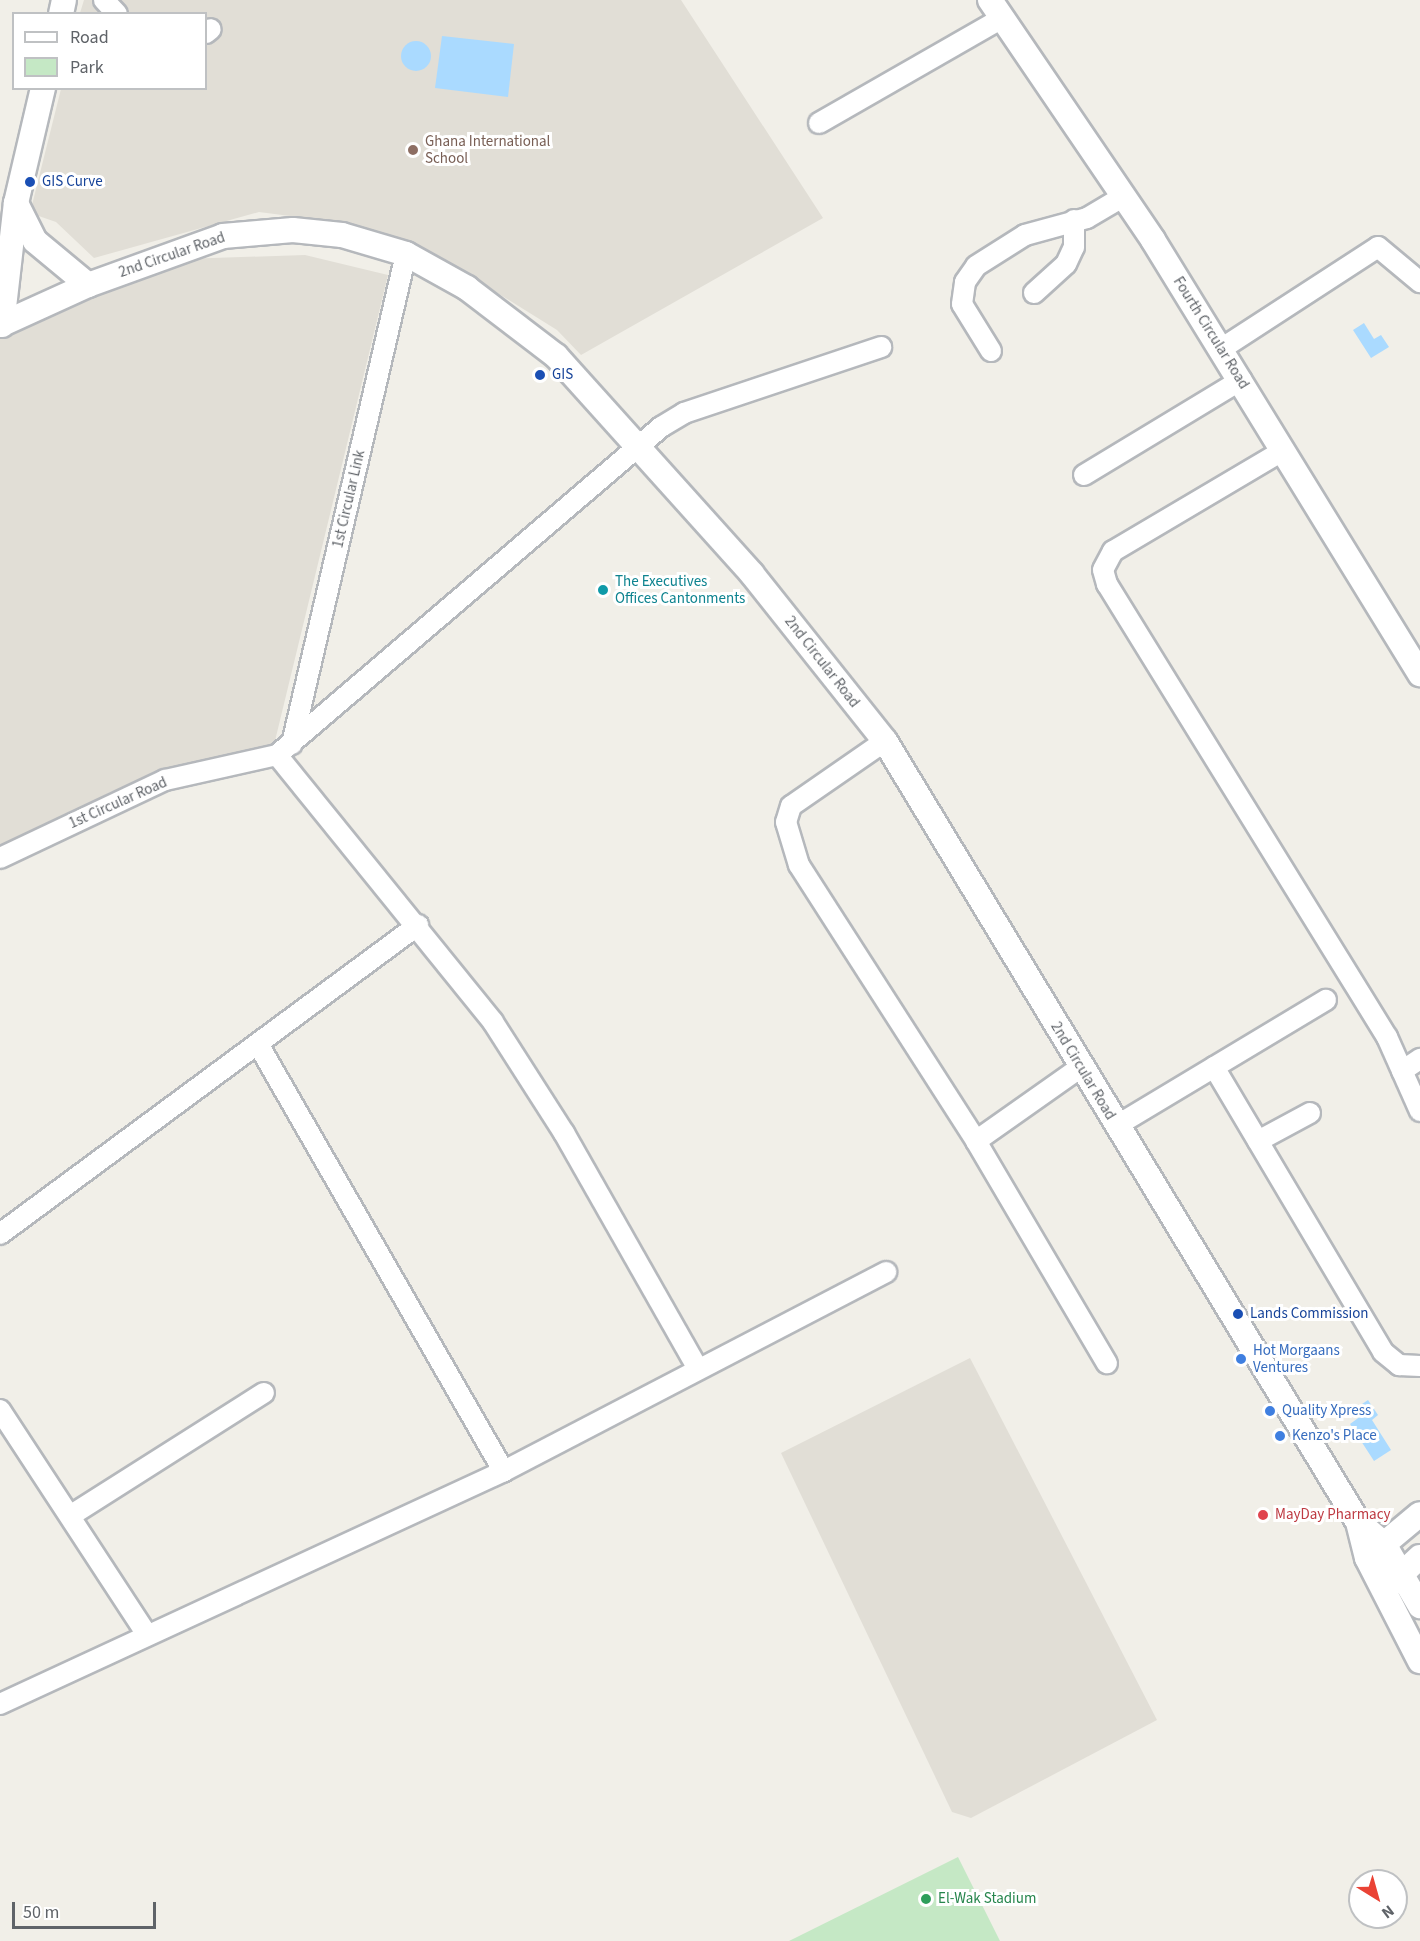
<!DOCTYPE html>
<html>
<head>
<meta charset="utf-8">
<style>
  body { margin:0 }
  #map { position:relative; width:1420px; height:1941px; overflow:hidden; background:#f1efe8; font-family:"Source Sans 3",sans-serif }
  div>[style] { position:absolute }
  .education>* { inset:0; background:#e1ded6 }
  .green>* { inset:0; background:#c5e8c5 }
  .water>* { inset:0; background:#aadaff }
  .round { border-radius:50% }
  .roads { filter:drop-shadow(2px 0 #b5b8bc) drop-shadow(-2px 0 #b5b8bc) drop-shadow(0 2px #b5b8bc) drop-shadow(0 -2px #b5b8bc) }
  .minor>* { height:20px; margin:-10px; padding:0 10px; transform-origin:10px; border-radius:10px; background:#fff }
  .tertiary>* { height:24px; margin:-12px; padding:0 12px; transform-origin:12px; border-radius:12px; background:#fff }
  .dots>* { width:16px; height:16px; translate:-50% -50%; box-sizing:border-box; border:3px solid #fff; border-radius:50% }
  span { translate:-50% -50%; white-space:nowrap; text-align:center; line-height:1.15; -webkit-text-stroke:6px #fff; paint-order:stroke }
  .education-label { font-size:15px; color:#785e54 }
  .left { translate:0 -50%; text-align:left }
  .transit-label { font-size:15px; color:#164399 }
  .street-label { font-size:15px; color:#5f6368 }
  .culture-label { font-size:15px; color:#0d838f }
  .shop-label { font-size:15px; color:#366cbe }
  .health-label { font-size:15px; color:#be3a42 }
  .leisure-label { font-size:15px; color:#27864d }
  .legend { position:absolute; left:12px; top:12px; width:195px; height:78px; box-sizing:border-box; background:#fff; border:2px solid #bfc1c3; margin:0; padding:8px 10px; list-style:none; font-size:18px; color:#5f6368 }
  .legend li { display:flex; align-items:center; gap:12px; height:30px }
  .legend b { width:30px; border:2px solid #bfc1c3 }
  .north { position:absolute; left:1348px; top:1869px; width:60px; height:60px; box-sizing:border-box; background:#fff; border:2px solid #bfc1c3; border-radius:50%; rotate:143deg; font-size:16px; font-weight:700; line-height:24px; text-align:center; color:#5f6368 }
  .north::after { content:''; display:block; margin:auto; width:21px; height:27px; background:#ea4335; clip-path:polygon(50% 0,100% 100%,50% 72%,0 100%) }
  .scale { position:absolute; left:12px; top:1902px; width:144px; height:27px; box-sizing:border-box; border:3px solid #5f6368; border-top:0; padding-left:8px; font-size:18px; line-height:21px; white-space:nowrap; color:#5f6368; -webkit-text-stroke:4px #fff; paint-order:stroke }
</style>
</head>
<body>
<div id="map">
  <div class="education">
    <div style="clip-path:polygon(84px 0,681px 0,823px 218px,581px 355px,557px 330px,457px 268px,352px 224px,259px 212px,94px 258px,56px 222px,30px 213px,61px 89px,206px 88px,206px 14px,80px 13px)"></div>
    <div style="clip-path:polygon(305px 255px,388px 275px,274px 745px,110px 792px,0 854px,0 339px,183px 259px)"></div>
    <div style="clip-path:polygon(970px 1358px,1157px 1720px,971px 1818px,952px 1812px,781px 1453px)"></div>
  </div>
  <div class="green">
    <div style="clip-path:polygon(958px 1857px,1000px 1941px,789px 1941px)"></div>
  </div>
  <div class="water">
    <div style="clip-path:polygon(442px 36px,514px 44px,508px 97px,435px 88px)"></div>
    <div class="round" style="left:401px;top:41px;width:30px;height:30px"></div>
    <div style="clip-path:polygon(1364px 323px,1374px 339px,1381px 335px,1389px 347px,1371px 358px,1353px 330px)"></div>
    <div style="clip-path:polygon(1368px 1400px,1378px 1415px,1372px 1420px,1391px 1450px,1374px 1461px,1350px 1424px,1361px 1416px,1356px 1408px)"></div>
  </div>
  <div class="roads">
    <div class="minor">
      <div style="left:104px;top:0;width:19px;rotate:47deg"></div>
      <div style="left:206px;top:33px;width:6px;rotate:-39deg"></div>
      <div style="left:819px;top:123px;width:211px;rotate:-29.8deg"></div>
      <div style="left:1034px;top:293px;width:43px;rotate:-42.2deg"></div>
      <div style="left:1066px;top:264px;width:19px;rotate:-65deg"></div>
      <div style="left:1074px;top:247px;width:27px;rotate:-90deg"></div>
      <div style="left:1221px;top:349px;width:187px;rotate:-33deg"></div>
      <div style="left:1378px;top:247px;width:55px;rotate:39.8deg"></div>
      <div style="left:991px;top:351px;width:55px;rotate:-121.7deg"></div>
      <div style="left:962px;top:304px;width:22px;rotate:-82deg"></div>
      <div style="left:965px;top:282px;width:19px;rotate:-55deg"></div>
      <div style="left:976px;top:266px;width:58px;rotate:-32.3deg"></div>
      <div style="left:1025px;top:235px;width:64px;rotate:-15.3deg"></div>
      <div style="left:1087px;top:218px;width:43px;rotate:-30.7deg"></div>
      <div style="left:1284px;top:450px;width:199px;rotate:149.4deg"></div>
      <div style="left:1113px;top:551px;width:21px;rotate:118deg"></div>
      <div style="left:1103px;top:570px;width:15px;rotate:74deg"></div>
      <div style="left:1107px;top:584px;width:533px;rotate:58.28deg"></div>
      <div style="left:1387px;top:1037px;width:81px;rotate:66deg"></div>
      <div style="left:1084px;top:475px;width:184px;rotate:-31.2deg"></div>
      <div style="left:885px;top:741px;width:114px;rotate:145.3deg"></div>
      <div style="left:791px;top:806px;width:17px;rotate:107deg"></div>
      <div style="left:786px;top:822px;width:45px;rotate:73.2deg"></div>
      <div style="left:799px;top:865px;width:328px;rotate:57.3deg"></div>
      <div style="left:976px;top:1141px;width:258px;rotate:59.5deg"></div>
      <div style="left:292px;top:744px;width:503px;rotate:-76.9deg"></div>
      <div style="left:277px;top:755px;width:343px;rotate:51deg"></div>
      <div style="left:493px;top:1022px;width:132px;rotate:57.4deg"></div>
      <div style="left:564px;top:1133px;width:271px;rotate:60.4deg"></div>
      <div style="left:0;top:858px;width:183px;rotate:-25.3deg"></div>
      <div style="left:165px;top:780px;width:115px;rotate:-12.6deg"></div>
      <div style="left:277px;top:755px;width:505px;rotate:-40.5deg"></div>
      <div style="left:661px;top:427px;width:27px;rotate:-31deg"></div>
      <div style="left:684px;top:413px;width:208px;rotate:-18.5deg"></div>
      <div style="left:258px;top:1044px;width:493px;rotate:60.1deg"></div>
      <div style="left:1214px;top:1067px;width:331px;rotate:59.3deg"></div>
      <div style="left:1383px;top:1352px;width:21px;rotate:39deg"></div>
      <div style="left:1399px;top:1365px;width:21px;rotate:3deg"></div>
      <div style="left:1402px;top:1071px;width:22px;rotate:-34deg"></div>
      <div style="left:1116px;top:1126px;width:245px;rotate:-31deg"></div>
      <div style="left:976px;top:1141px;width:128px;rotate:-35.2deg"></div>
      <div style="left:1258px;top:1141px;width:59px;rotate:-28.3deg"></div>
      <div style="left:0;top:1234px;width:520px;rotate:-36.47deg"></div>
      <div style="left:0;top:1410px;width:267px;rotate:56.8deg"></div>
      <div style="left:73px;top:1514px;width:226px;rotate:-32.4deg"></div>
      <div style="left:0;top:1704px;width:555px;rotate:-24.81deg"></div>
      <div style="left:504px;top:1471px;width:431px;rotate:-27.5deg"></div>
    </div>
    <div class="tertiary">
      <div style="left:990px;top:0;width:290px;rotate:55.8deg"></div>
      <div style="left:1153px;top:240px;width:510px;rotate:58.4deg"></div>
      <div style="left:61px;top:14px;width:14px;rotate:-78deg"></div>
      <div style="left:16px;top:203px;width:42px;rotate:63.4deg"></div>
      <div style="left:35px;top:241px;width:69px;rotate:39.7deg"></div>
      <div style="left:0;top:325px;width:97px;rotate:-24.4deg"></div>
      <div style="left:88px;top:285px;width:144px;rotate:-19.9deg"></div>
      <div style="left:223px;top:236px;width:70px;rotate:-4.9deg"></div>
      <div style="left:293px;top:230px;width:49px;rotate:5.8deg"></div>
      <div style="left:342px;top:235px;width:67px;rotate:16.5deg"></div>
      <div style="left:406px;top:254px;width:70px;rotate:29.1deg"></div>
      <div style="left:467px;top:288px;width:112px;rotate:37.4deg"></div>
      <div style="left:556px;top:356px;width:293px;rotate:48deg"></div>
      <div style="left:752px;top:574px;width:213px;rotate:51.5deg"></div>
      <div style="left:885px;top:741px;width:913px;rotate:58.8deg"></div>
      <div style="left:1358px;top:1522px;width:37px;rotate:76deg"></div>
      <div style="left:1367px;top:1558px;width:116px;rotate:62.8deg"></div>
      <div style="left:2px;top:325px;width:123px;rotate:-83.5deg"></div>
      <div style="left:16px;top:203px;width:118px;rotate:-76.8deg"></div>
      <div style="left:1358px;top:1522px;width:34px;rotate:40deg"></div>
      <div style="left:1384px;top:1544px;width:72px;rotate:59.9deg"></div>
      <div style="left:1372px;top:1554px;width:62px;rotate:-39.8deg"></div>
      <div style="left:1392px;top:1583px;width:38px;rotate:-43deg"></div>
    </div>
  </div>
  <div class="dots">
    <div style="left:413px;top:150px;background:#8d6e63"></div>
    <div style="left:30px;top:182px;background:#1a4fb4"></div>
    <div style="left:540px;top:375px;background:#1a4fb4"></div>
    <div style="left:603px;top:590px;background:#0f9aa8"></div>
    <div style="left:1238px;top:1314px;background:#1a4fb4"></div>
    <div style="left:1241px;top:1359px;background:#3f7fe0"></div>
    <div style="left:1270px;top:1411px;background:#3f7fe0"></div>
    <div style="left:1280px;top:1436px;background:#3f7fe0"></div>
    <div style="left:1263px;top:1515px;background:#e0444e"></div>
    <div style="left:926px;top:1899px;background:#2e9e5b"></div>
  </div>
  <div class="education-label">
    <span class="left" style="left:425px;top:150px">Ghana International<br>School</span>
  </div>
  <div class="transit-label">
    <span class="left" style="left:42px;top:182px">GIS Curve</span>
    <span class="left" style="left:552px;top:375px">GIS</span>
    <span class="left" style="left:1250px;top:1314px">Lands Commission</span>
  </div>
  <div class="street-label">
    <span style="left:172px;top:255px;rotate:-19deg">2nd Circular Road</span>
    <span style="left:1211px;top:333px;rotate:58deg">Fourth Circular Road</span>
    <span style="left:349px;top:499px;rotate:-77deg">1st Circular Link</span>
    <span style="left:822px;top:662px;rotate:52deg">2nd Circular Road</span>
    <span style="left:118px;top:803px;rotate:-24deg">1st Circular Road</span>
    <span style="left:1083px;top:1071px;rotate:59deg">2nd Circular Road</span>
  </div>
  <div class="culture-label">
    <span class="left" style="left:615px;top:590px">The Executives<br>Offices Cantonments</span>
  </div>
  <div class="shop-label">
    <span class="left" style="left:1253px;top:1359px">Hot Morgaans<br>Ventures</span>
    <span class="left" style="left:1282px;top:1411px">Quality Xpress</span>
    <span class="left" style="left:1292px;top:1436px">Kenzo's Place</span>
  </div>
  <div class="health-label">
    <span class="left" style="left:1275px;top:1515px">MayDay Pharmacy</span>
  </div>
  <div class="leisure-label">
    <span class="left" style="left:938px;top:1899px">El-Wak Stadium</span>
  </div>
  <ul class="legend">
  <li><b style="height:8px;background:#fff"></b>Road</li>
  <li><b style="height:16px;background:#c5e8c5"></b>Park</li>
  </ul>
  <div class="north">N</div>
  <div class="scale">50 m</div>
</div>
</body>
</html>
